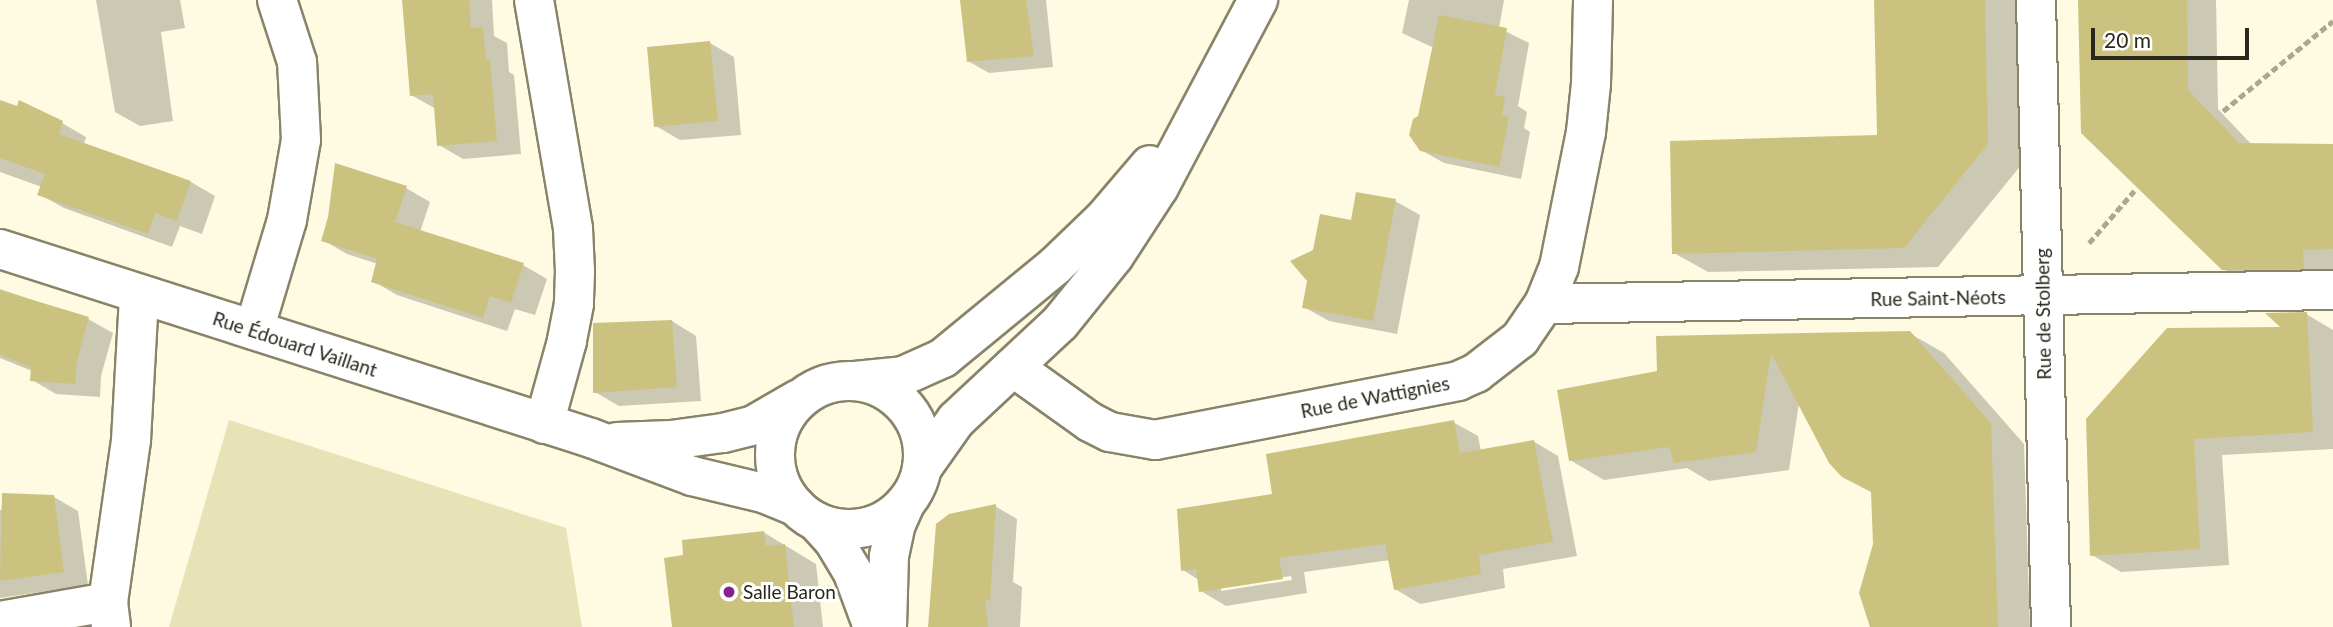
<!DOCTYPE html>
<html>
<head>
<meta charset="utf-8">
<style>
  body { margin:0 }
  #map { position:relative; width:2333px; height:627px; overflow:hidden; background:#fefbe2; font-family:Lato,sans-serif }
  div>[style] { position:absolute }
  .green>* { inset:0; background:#e8e2b7 }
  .shadow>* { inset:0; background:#0003 }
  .building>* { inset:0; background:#ccc280 }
  .path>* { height:4.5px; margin-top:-2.25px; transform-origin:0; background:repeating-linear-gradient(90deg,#aaa894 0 7px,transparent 0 10.5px) }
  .roads { filter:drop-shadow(2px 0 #898469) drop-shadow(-2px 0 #898469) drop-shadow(0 2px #898469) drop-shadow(0 -2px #898469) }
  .minor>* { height:38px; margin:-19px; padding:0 19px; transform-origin:19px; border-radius:19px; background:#fff }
  .minor>.ring { margin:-19px; padding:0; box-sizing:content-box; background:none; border:38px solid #fff; border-radius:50% }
  .dots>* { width:19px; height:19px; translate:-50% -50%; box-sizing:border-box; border:4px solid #fff; border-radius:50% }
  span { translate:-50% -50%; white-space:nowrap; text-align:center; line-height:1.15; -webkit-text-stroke:6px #fff; paint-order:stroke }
  .street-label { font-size:19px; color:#2a281c }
  .poi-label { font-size:19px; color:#2a281c }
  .left { translate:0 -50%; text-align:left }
  .scale { position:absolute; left:2091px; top:28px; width:158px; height:32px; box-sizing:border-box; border:4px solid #2a281c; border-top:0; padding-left:9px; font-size:21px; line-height:24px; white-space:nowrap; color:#2a281c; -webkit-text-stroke:5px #fff; paint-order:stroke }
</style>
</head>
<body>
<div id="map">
  <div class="green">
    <div style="clip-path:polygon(229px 420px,566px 528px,582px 627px,169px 627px)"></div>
  </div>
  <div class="shadow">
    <div style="clip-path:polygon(96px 0,180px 0,185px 28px,161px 32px,173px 121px,140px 126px,115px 112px)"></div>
    <div style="clip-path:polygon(404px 0,492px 0,494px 36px,507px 43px,509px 72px,514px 75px,521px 154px,463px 159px,439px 145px,436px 109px,411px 95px)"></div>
    <div style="clip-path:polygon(962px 0,1046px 0,1053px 67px,989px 73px,968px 61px)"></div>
    <div style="clip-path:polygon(1409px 0,1504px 0,1499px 28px,1529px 43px,1518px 106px,1527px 112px,1524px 128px,1530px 132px,1521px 179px,1444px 163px,1421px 150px,1419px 117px,1434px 48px,1402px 33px)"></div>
    <div style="clip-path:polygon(1875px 0,2018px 0,2022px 164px,1938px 267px,1708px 272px,1674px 253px,1878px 137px)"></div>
    <div style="clip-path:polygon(2080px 0,2216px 0,2218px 109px,2252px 145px,2333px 146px,2333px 285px,2253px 286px,2223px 269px)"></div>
    <div style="clip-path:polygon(710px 43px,734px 57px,741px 135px,680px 140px,656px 126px)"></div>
    <div style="clip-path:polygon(0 102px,62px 123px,86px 137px,84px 144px,191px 182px,215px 196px,202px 234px,180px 226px,172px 247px,64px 208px,39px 194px,42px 187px,0 172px)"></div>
    <div style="clip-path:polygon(406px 188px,430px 202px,420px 232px,523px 265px,547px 279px,535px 315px,515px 309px,507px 331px,397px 295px,373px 281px,378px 264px,347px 254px,323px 240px)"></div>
    <div style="clip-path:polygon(1395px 201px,1420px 215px,1397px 334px,1329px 321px,1304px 307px,1314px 251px)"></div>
    <div style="clip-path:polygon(0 289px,88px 319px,113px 333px,101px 376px,100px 397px,56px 394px,32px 380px,32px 371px,0 358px)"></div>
    <div style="clip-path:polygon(2306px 314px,2333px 330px,2333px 449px,2222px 455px,2229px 565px,2121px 572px,2092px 555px,2284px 329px)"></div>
    <div style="clip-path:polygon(672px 321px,696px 336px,701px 401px,619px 406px,595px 392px)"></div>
    <div style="clip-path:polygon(1909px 333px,1944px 353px,2024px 444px,2030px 627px,1872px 627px,1860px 593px,1875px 545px,1873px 492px,1799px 403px,1789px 470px,1709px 481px,1687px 468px,1604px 480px,1570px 460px,1658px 373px,1657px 338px)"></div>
    <div style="clip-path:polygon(evenodd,1453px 422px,1478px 436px,1481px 451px,1533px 441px,1558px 456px,1577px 556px,1503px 569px,1505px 588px,1420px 604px,1395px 589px,1390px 560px,1304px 572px,1307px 593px,1226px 606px,1201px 591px,1199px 580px,1183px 570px,1274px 496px,1453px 422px,1291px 576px,1292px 580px,1221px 591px,1221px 587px,1291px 576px)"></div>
    <div style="clip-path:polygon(54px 497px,78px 511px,88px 585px,0 598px,0 510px)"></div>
    <div style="clip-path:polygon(995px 506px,1017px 519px,1013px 582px,1022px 587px,1020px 627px,930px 627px)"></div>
    <div style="clip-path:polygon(763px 532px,816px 564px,823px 627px,673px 627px,685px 557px)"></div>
  </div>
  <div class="building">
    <div style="clip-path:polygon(402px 0,469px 0,471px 28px,483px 27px,486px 60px,490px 59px,497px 141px,437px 146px,433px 94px,410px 96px)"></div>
    <div style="clip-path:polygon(960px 0,1026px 0,1034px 56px,967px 62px)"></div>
    <div style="clip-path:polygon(1874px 0,1985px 0,1988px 144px,1904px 248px,1672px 254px,1670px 141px,1877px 135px)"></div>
    <div style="clip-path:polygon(2078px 0,2187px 0,2188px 90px,2239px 143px,2333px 144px,2333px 249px,2303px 250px,2304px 269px,2222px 270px,2081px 133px)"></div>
    <div style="clip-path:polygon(1439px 15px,1507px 28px,1495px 95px,1505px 97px,1502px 116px,1509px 117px,1499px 167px,1420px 151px,1409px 135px,1413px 119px,1418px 116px)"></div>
    <div style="clip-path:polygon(710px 41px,718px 121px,654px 127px,647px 47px)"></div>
    <div style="clip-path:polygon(0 100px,17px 106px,19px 100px,63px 121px,59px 134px,191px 181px,177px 221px,155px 213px,148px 234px,37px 195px,45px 174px,0 158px)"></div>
    <div style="clip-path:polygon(335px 163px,407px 186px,395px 222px,524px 263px,511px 303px,490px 296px,483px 318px,371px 282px,377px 259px,321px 241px,328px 217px)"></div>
    <div style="clip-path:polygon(1356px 192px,1396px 199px,1373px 321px,1302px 308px,1307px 281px,1290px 261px,1313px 250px,1320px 214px,1351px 220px)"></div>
    <div style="clip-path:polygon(0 290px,89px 317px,77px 361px,75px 384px,30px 381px,31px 367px,0 355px)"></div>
    <div style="clip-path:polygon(2307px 312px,2313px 432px,2194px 439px,2200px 549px,2090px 556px,2086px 419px,2167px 328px,2280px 327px,2265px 313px)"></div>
    <div style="clip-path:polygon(672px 320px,677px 387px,593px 393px,593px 323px)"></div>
    <div style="clip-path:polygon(1910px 331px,1991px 423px,1998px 627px,1870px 627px,1859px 593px,1873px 544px,1871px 492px,1842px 477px,1829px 463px,1771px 353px,1756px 452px,1674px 463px,1669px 447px,1569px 461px,1557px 390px,1657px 371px,1656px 336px)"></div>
    <div style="clip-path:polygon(1454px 420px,1460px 453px,1534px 440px,1553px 542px,1479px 555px,1481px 574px,1394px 590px,1385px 544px,1279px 558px,1283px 579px,1199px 592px,1196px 569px,1181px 571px,1177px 509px,1272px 494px,1266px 454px)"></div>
    <div style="clip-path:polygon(2px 493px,54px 495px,64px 572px,0 581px)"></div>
    <div style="clip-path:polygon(996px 504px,990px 601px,985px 599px,988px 627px,928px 627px,936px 524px,949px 514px)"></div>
    <div style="clip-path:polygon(764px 531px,766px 546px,785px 544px,794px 627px,672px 627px,664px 558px,683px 555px,682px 540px)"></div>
  </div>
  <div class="path">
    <div style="left:2223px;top:111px;width:142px;rotate:-39.3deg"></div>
    <div style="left:2089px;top:243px;width:69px;rotate:-49.1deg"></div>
  </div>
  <div class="roads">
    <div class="minor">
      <div style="left:534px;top:0;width:232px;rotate:80.3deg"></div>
      <div style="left:573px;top:229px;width:42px;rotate:87.3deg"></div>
      <div style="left:575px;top:271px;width:33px;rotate:92deg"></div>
      <div style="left:574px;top:304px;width:38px;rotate:101deg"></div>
      <div style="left:567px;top:341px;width:86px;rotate:105.5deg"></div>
      <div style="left:2036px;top:0;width:627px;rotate:88.63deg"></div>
      <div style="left:0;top:249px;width:620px;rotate:17.73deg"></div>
      <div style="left:591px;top:438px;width:108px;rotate:20.6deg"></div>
      <div style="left:692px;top:476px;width:73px;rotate:13.5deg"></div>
      <div style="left:763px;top:493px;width:35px;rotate:22deg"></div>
      <div style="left:1544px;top:304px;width:789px;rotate:-1.02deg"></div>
      <div style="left:254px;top:330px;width:115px;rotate:-73.3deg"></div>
      <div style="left:287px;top:220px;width:81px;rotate:-80.1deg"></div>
      <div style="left:301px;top:140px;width:78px;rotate:-92.9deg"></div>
      <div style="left:297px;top:62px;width:65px;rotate:-107.9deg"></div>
      <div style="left:1013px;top:367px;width:95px;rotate:35.5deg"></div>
      <div style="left:1090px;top:422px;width:22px;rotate:27deg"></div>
      <div style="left:1110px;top:432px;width:46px;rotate:10.1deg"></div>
      <div style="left:1155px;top:440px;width:309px;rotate:-11deg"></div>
      <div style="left:1458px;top:381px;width:20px;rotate:-24deg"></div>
      <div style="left:1476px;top:373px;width:56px;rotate:-37.7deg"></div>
      <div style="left:1520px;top:339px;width:42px;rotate:-55.6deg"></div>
      <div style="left:1544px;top:304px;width:40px;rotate:-68deg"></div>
      <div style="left:1559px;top:267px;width:138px;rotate:-78.7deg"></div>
      <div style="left:1586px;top:132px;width:48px;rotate:-84.1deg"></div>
      <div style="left:1591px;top:84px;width:84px;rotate:-88.6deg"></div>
      <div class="ring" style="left:775px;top:381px;width:110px;height:110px"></div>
      <div style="left:855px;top:381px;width:48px;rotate:-5.9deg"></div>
      <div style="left:903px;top:376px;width:44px;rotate:-24.2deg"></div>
      <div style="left:943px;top:358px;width:145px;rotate:-39.4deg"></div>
      <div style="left:1055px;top:266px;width:66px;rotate:-43.8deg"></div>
      <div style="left:1103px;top:220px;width:72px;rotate:-49.5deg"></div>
      <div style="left:617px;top:442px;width:54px;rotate:-2.1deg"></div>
      <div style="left:671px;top:440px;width:52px;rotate:-7.7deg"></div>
      <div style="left:723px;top:433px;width:32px;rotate:-14deg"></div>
      <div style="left:754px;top:425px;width:50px;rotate:-30.2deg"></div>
      <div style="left:922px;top:468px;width:59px;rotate:-54.7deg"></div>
      <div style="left:956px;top:420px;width:142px;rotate:-43deg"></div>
      <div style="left:1060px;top:323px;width:86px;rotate:-51.1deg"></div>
      <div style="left:1114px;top:256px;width:82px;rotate:-56.9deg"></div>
      <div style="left:1159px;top:187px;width:212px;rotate:-62.1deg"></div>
      <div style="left:817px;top:522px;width:25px;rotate:48deg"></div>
      <div style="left:834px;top:541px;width:37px;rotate:59deg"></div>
      <div style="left:853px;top:573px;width:58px;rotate:69.7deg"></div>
      <div style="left:108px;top:602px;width:164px;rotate:-81.9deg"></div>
      <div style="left:131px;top:440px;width:145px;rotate:-86.8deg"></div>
      <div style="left:0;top:621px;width:110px;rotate:-10deg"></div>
      <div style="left:108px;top:602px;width:25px;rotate:83deg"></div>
      <div style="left:887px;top:627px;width:71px;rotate:-88.4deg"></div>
      <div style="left:889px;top:556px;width:33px;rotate:-78deg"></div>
      <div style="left:896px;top:524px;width:22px;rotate:-66deg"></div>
    </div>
  </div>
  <div class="dots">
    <div style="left:729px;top:592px;background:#83248f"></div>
  </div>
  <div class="street-label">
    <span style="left:1938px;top:298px;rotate:-1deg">Rue Saint-Néots</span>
    <span style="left:2043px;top:314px;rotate:-91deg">Rue de Stolberg</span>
    <span style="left:295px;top:344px;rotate:18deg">Rue Édouard Vaillant</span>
    <span style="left:1375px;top:397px;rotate:-11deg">Rue de Wattignies</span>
  </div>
  <div class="poi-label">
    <span class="left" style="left:743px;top:592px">Salle Baron</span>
  </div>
  <div class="scale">20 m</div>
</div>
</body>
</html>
